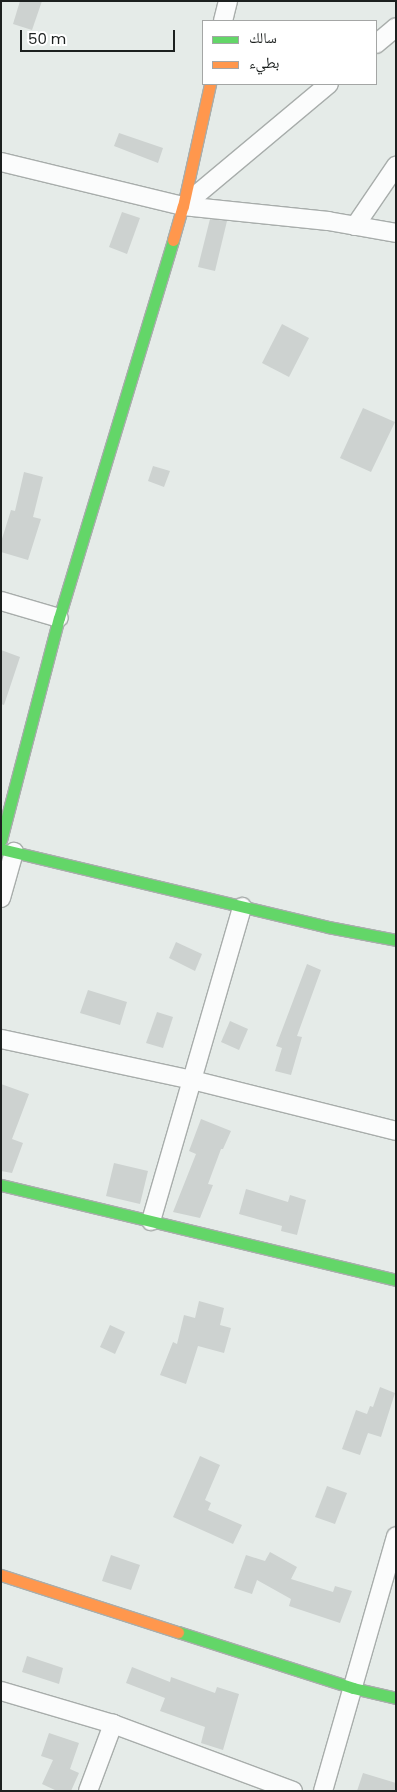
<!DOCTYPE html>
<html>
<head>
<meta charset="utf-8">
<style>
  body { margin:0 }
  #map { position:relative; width:397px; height:1792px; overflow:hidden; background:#e5ebe8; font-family:Poppins,"Noto Naskh Arabic",sans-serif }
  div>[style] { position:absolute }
  .building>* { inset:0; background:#cdd2d0 }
  .roads { filter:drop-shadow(1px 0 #a8adab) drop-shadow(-1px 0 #a8adab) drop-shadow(0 1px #a8adab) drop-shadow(0 -1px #a8adab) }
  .street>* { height:18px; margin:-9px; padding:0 9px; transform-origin:9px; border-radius:9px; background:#fbfcfc }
  .fast>* { height:11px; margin:-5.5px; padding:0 5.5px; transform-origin:5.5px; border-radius:5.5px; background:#63d668 }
  .slow>* { height:11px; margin:-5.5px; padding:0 5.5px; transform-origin:5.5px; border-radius:5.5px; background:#ff974d }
  span { translate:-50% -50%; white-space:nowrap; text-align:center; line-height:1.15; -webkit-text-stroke:4.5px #fff; paint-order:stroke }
  .frame { position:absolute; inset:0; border:2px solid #1c201f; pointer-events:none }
  .legend { position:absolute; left:202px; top:20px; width:175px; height:65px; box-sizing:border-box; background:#fff; border:1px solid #a4a6a5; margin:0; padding:6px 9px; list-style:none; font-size:15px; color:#1c201f }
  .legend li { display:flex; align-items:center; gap:10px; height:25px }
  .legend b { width:25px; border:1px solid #a4a6a5 }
  .scale { position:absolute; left:20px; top:30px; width:155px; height:22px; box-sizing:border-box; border:2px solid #1c201f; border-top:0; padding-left:6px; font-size:15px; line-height:18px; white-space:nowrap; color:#1c201f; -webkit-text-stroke:4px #fff; paint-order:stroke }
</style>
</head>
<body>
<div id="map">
  <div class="building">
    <div style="clip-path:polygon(20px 1px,42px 1px,32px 30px,13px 24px)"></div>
    <div style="clip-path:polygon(119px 133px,163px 148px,158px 163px,114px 146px)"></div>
    <div style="clip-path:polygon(122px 212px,140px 218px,127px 254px,109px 247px)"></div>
    <div style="clip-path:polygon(210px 219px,227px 221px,215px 271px,198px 267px)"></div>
    <div style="clip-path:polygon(282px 324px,309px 338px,289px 377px,262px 363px)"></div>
    <div style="clip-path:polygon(363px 408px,395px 422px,371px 472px,340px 458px)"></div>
    <div style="clip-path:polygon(153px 466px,170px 471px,164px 487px,148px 481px)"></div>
    <div style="clip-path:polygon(24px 472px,43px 477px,33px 517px,41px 519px,28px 560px,1px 552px,1px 542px,11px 510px,15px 511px)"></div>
    <div style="clip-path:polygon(1px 650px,20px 657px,4px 705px,1px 704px)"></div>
    <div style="clip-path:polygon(176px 942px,202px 954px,195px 971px,169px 958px)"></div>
    <div style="clip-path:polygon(307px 964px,321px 970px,297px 1036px,302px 1037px,291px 1075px,275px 1071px,282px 1048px,276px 1046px)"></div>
    <div style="clip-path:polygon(88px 990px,127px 1002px,120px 1025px,80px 1013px)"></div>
    <div style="clip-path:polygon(157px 1012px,173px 1017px,163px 1048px,146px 1043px)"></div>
    <div style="clip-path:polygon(230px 1021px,248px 1029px,239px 1050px,221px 1042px)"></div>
    <div style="clip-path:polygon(1px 1084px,29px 1094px,12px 1139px,23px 1143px,12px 1173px,1px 1171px)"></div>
    <div style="clip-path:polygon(201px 1119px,231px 1131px,223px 1149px,221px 1149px,208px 1184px,213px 1185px,200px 1218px,173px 1212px,196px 1154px,189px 1151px)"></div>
    <div style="clip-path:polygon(114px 1163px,148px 1171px,140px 1204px,106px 1196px)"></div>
    <div style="clip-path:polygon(246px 1189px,288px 1202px,290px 1195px,306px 1200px,297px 1235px,281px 1231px,282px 1226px,239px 1214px)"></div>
    <div style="clip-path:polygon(199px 1301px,224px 1308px,220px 1325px,231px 1328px,224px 1353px,198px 1346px,186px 1384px,160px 1375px,173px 1342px,177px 1344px,184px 1315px,195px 1318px)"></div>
    <div style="clip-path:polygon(110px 1325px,125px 1332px,115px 1354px,100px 1347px)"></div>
    <div style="clip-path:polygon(380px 1387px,395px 1393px,381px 1437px,368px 1433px,360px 1455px,342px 1449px,356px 1410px,367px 1414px,370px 1406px,373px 1407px)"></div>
    <div style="clip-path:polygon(200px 1456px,220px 1465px,205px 1500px,211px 1503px,208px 1510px,242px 1525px,233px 1544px,173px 1517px)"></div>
    <div style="clip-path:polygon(327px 1486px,347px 1493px,335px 1524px,315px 1517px)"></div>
    <div style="clip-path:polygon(270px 1552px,297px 1567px,291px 1579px,333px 1592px,335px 1586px,352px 1591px,340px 1623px,289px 1606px,291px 1599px,257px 1580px,252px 1594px,234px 1588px,246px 1555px,265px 1561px)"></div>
    <div style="clip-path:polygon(111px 1555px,140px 1565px,131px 1590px,102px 1581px)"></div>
    <div style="clip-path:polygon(27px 1656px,63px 1668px,59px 1684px,22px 1672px)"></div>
    <div style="clip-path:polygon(132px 1667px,170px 1682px,171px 1677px,215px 1693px,217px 1687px,239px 1694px,223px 1750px,201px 1743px,205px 1727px,160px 1711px,165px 1698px,126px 1683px)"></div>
    <div style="clip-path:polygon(49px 1733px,79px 1743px,70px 1769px,79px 1773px,71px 1791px,57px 1791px,42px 1784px,53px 1760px,41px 1756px)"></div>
    <div style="clip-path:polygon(363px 1773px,396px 1783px,396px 1791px,357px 1791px)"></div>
  </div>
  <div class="roads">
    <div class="street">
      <div style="left:223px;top:21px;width:21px;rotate:-76deg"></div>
      <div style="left:376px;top:44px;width:26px;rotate:-40deg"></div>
      <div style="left:1px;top:162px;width:187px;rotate:13.6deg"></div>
      <div style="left:183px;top:206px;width:146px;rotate:5.9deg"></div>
      <div style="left:328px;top:221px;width:69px;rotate:10deg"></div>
      <div style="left:183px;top:206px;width:190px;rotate:-39.9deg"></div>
      <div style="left:355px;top:226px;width:73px;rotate:-55.7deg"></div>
      <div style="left:1px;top:601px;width:60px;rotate:16.3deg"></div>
      <div style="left:1px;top:898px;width:48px;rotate:-74.2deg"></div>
      <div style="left:1px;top:1039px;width:195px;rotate:12.1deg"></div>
      <div style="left:192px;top:1080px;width:210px;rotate:14deg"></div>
      <div style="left:151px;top:1221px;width:327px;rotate:-73.8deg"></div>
      <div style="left:1px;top:1691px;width:117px;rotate:16.4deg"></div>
      <div style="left:113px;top:1724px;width:192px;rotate:20.4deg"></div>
      <div style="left:88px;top:1791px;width:72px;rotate:-69.5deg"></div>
      <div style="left:323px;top:1791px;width:265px;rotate:-74deg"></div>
    </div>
    <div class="fast">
      <div style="left:1px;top:840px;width:229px;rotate:-75.4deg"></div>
      <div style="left:59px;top:618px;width:395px;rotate:-73.2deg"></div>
      <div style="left:1px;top:849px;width:336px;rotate:13.4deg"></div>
      <div style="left:328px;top:927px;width:69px;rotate:10.8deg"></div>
      <div style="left:1px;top:1185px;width:406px;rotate:13.5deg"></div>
      <div style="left:178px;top:1632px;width:184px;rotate:17.7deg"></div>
      <div style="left:353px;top:1688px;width:44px;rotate:13.1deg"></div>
    </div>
    <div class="slow">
      <div style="left:173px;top:240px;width:35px;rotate:-74deg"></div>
      <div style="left:183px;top:206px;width:125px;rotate:-77.5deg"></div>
      <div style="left:1px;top:1575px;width:186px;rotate:17.9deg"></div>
    </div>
  </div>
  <div class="frame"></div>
  <ul class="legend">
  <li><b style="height:6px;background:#63d668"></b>سالك</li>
  <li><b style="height:6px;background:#ff974d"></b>بطيء</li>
  </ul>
  <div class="scale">50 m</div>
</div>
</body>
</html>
